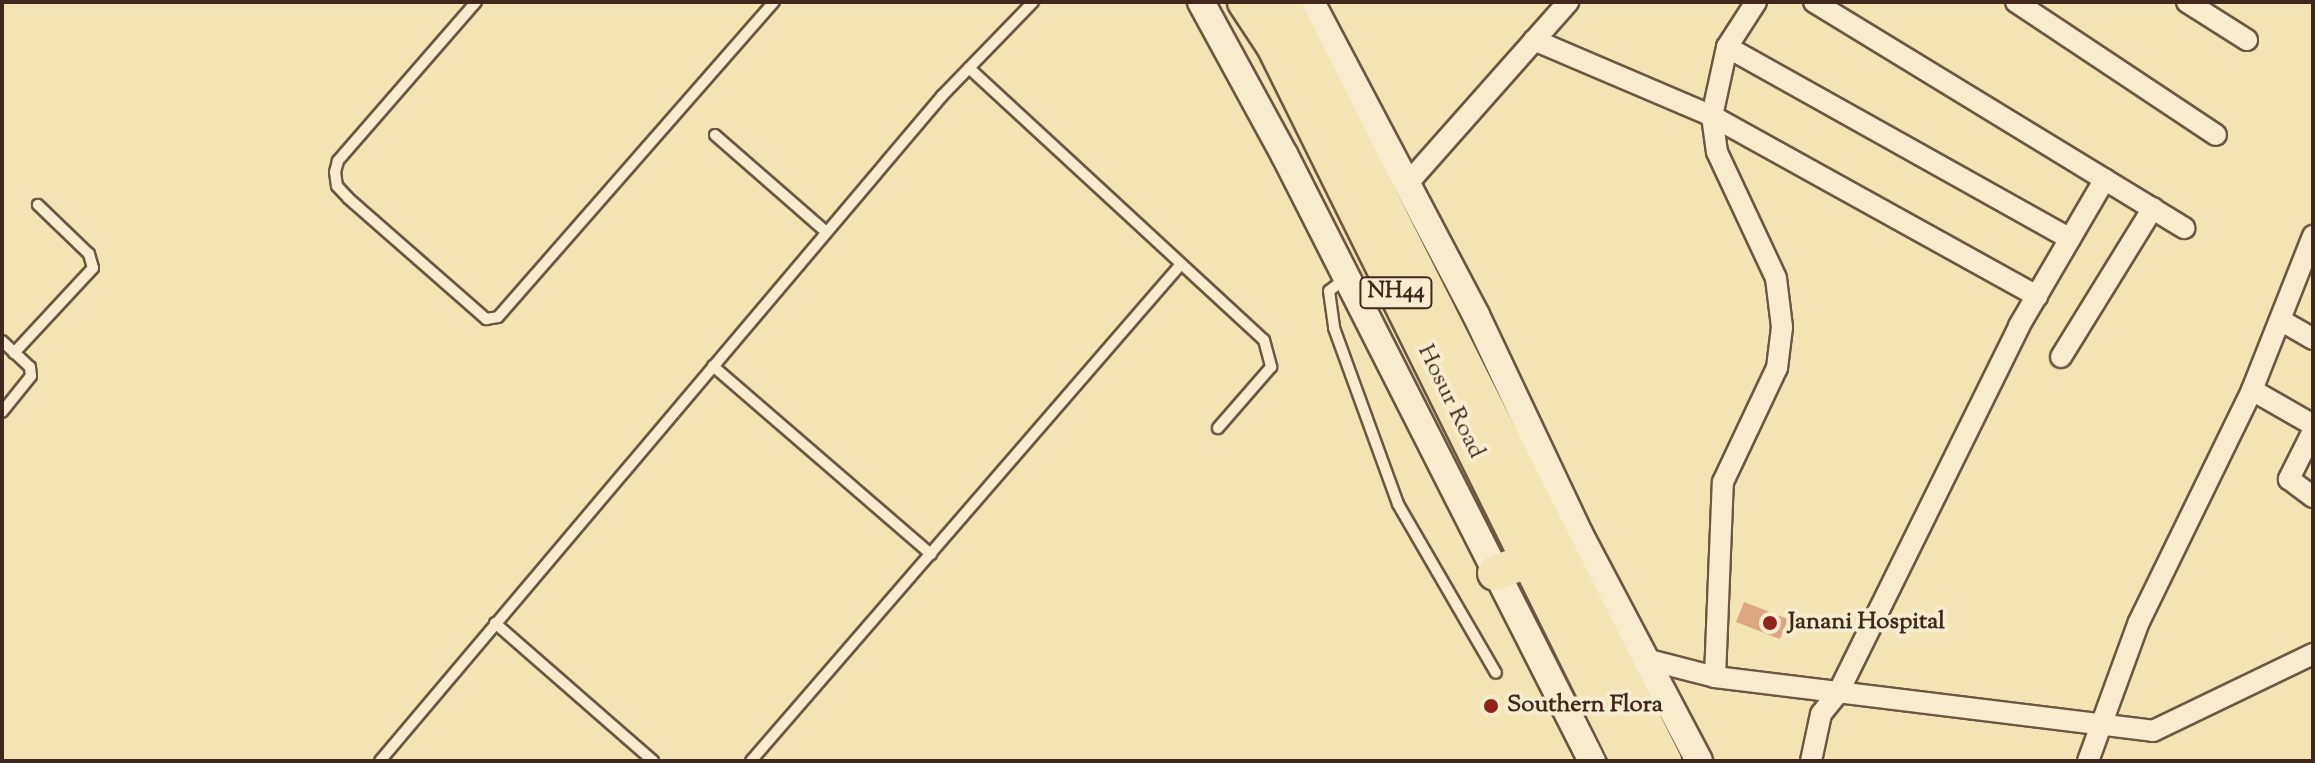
<!DOCTYPE html>
<html>
<head>
<meta charset="utf-8">
<style>
  body { margin:0 }
  #map { position:relative; width:2315px; height:763px; overflow:hidden; background:#f2e4b3; font-family:"Sorts Mill Goudy",serif }
  div>[style] { position:absolute }
  .building>* { inset:0; background:#dda683 }
  .roads { filter:drop-shadow(2px 0 #6c5742) drop-shadow(-2px 0 #6c5742) drop-shadow(0 2px #6c5742) drop-shadow(0 -2px #6c5742) }
  .lane>* { height:10px; margin:-5px; padding:0 5px; transform-origin:5px; border-radius:5px; background:#f7edce }
  .street>* { height:20px; margin:-10px; padding:0 10px; transform-origin:10px; border-radius:10px; background:#f7edce }
  .secondary>* { height:26px; margin:-13px; padding:0 13px; transform-origin:13px; border-radius:13px; background:#f7edce }
  .highway>* { height:34px; margin:-17px; padding:0 17px; transform-origin:17px; border-radius:17px; background:#f2e4b3 }
  .dots>* { width:22px; height:22px; translate:-50% -50%; box-sizing:border-box; border:4px solid #f7edce; border-radius:50% }
  span { translate:-50% -50%; white-space:nowrap; text-align:center; line-height:1.15; -webkit-text-stroke:8px #f7edce; paint-order:stroke }
  .shield-label span { padding:2px 6px; background:#f7edce; border:2px solid; border-radius:6px; -webkit-text-stroke-width:0 }
  .shield-label { font-size:22px; color:#40281d; font-weight:700 }
  .street-label { font-size:24px; color:#40281d }
  .poi-label { font-size:24px; color:#40281d; font-weight:700 }
  .left { translate:0 -50%; text-align:left }
  .frame { position:absolute; inset:0; border:4px solid #40281d; pointer-events:none }
</style>
</head>
<body>
<div id="map">
  <div class="building">
    <div style="clip-path:polygon(1744px 602px,1788px 619px,1780px 639px,1736px 622px)"></div>
  </div>
  <div class="roads">
    <div class="lane">
      <div style="left:476px;top:2px;width:211px;rotate:131deg"></div>
      <div style="left:338px;top:161px;width:11px;rotate:105deg"></div>
      <div style="left:335px;top:172px;width:14px;rotate:82deg"></div>
      <div style="left:337px;top:186px;width:16px;rotate:47deg"></div>
      <div style="left:348px;top:198px;width:184px;rotate:41.2deg"></div>
      <div style="left:486px;top:319px;width:12px;rotate:-9deg"></div>
      <div style="left:498px;top:317px;width:419px;rotate:-48.8deg"></div>
      <div style="left:969px;top:68px;width:401px;rotate:42.7deg"></div>
      <div style="left:1264px;top:340px;width:28px;rotate:75deg"></div>
      <div style="left:1271px;top:367px;width:81px;rotate:131deg"></div>
      <div style="left:715px;top:135px;width:147px;rotate:41.1deg"></div>
      <div style="left:1346px;top:278px;width:21px;rotate:143deg"></div>
      <div style="left:1329px;top:291px;width:37px;rotate:82deg"></div>
      <div style="left:1334px;top:328px;width:187px;rotate:70deg"></div>
      <div style="left:1398px;top:504px;width:195px;rotate:59.9deg"></div>
      <div style="left:2px;top:341px;width:38px;rotate:43deg"></div>
      <div style="left:30px;top:367px;width:9px;rotate:84deg"></div>
      <div style="left:31px;top:376px;width:46px;rotate:128.9deg"></div>
      <div style="left:14px;top:353px;width:116px;rotate:-47.1deg"></div>
      <div style="left:93px;top:268px;width:15px;rotate:-106deg"></div>
      <div style="left:89px;top:254px;width:71px;rotate:-136.1deg"></div>
      <div style="left:713px;top:366px;width:288px;rotate:40.8deg"></div>
      <div style="left:495px;top:623px;width:210px;rotate:41.1deg"></div>
      <div style="left:380px;top:761px;width:871px;rotate:-49.8deg"></div>
      <div style="left:942px;top:96px;width:131px;rotate:-45.9deg"></div>
      <div style="left:751px;top:761px;width:657px;rotate:-49.13deg"></div>
    </div>
    <div class="street">
      <div style="left:1814px;top:2px;width:434px;rotate:31.4deg"></div>
      <div style="left:2016px;top:2px;width:240px;rotate:33.6deg"></div>
      <div style="left:2187px;top:2px;width:71px;rotate:32.3deg"></div>
      <div style="left:1534px;top:40px;width:194px;rotate:23.1deg"></div>
      <div style="left:1712px;top:116px;width:372px;rotate:29deg"></div>
      <div style="left:1727px;top:47px;width:393px;rotate:29.2deg"></div>
      <div style="left:1408px;top:183px;width:242px;rotate:-48.5deg"></div>
      <div style="left:2282px;top:321px;width:36px;rotate:30deg"></div>
      <div style="left:2061px;top:357px;width:175px;rotate:-58.3deg"></div>
      <div style="left:2252px;top:390px;width:70px;rotate:29.8deg"></div>
      <div style="left:2313px;top:431px;width:54px;rotate:116.6deg"></div>
      <div style="left:2289px;top:479px;width:30px;rotate:37deg"></div>
      <div style="left:1649px;top:660px;width:68px;rotate:14.4deg"></div>
      <div style="left:1715px;top:677px;width:441px;rotate:7deg"></div>
      <div style="left:2153px;top:731px;width:178px;rotate:-25.7deg"></div>
      <div style="left:1715px;top:677px;width:195px;rotate:-87.7deg"></div>
      <div style="left:1723px;top:482px;width:126px;rotate:-64.7deg"></div>
      <div style="left:1777px;top:368px;width:41px;rotate:-83deg"></div>
      <div style="left:1782px;top:327px;width:49px;rotate:-97deg"></div>
      <div style="left:1776px;top:278px;width:139px;rotate:-115.1deg"></div>
      <div style="left:1717px;top:152px;width:36px;rotate:-98deg"></div>
      <div style="left:1712px;top:116px;width:71px;rotate:-77.7deg"></div>
      <div style="left:1727px;top:47px;width:54px;rotate:-57.2deg"></div>
      <div style="left:1811px;top:761px;width:48px;rotate:-78deg"></div>
      <div style="left:1821px;top:714px;width:27px;rotate:-51deg"></div>
      <div style="left:1838px;top:693px;width:409px;rotate:-63.7deg"></div>
      <div style="left:2019px;top:326px;width:170px;rotate:-59.7deg"></div>
      <div style="left:2088px;top:761px;width:148px;rotate:-69.9deg"></div>
      <div style="left:2139px;top:622px;width:258px;rotate:-64deg"></div>
      <div style="left:2252px;top:390px;width:166px;rotate:-68.4deg"></div>
    </div>
    <div class="secondary">
      <div style="left:1201px;top:2px;width:173px;rotate:61.4deg"></div>
      <div style="left:1284px;top:154px;width:681px;rotate:63.1deg"></div>
      <div style="left:1311px;top:2px;width:354px;rotate:62.2deg"></div>
      <div style="left:1476px;top:315px;width:243px;rotate:64.7deg"></div>
      <div style="left:1580px;top:535px;width:255px;rotate:62.2deg"></div>
    </div>
    <div class="highway">
      <div style="left:1245px;top:2px;width:53px;rotate:56.6deg"></div>
      <div style="left:1274px;top:46px;width:798px;rotate:63.66deg"></div>
      <div style="left:1282px;top:2px;width:850px;rotate:63.28deg"></div>
      <div style="left:1495px;top:573px;width:36px;rotate:-21deg"></div>
    </div>
  </div>
  <div class="dots">
    <div style="left:1770px;top:623px;background:#8f2418"></div>
    <div style="left:1491px;top:706px;background:#8f2418"></div>
  </div>
  <div class="shield-label">
    <span style="left:1396px;top:293px">NH44</span>
  </div>
  <div class="street-label">
    <span style="left:1450px;top:402px;rotate:64deg">Hosur Road</span>
  </div>
  <div class="poi-label">
    <span class="left" style="left:1788px;top:623px">Janani Hospital</span>
    <span class="left" style="left:1507px;top:706px">Southern Flora</span>
  </div>
  <div class="frame"></div>
</div>
</body>
</html>
